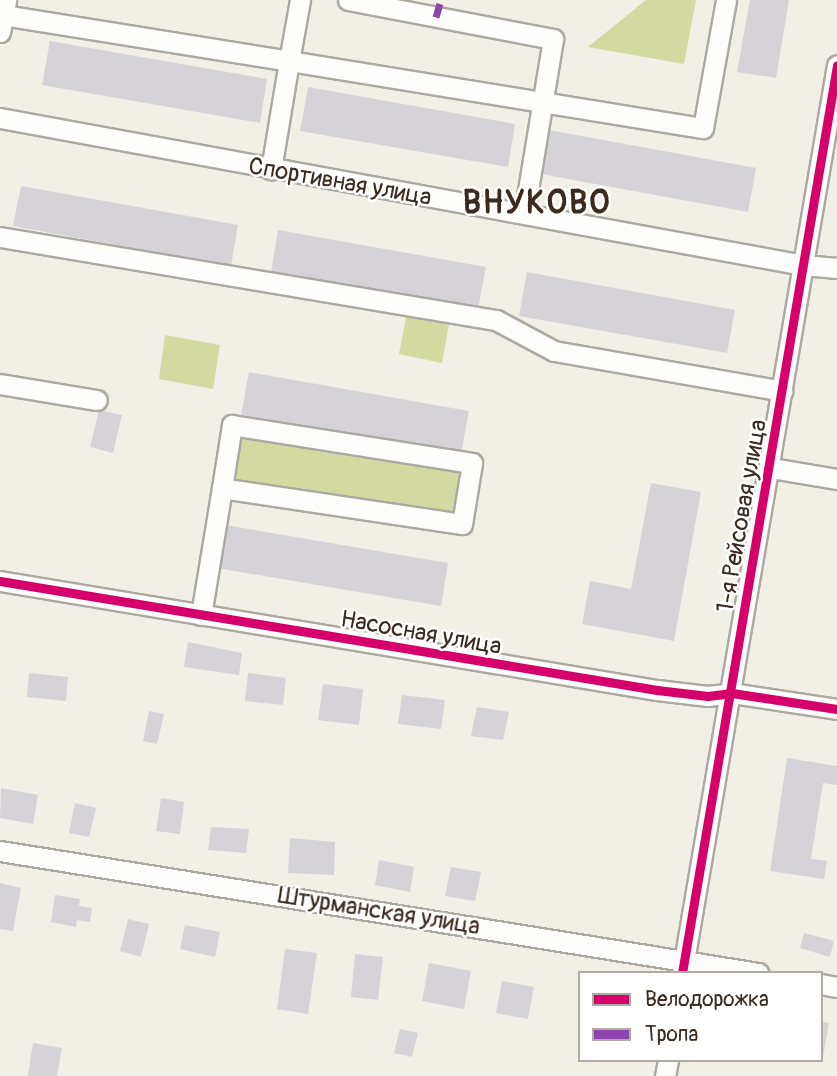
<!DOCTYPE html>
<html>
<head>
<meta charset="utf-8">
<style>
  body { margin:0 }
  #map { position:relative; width:837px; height:1076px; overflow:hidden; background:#f1efe6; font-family:Pangolin,sans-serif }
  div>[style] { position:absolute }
  .green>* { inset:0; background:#d2daa2 }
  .building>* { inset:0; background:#d6d3d8 }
  .roads { filter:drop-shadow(2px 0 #aca9a2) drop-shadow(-2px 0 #aca9a2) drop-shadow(0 2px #aca9a2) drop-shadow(0 -2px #aca9a2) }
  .minor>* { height:19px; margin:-9.5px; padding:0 9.5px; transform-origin:9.5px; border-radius:9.5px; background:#fdfdfb }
  .quiet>* { height:7px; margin-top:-3.5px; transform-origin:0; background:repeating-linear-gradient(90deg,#8e44ad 0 14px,transparent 0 21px) }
  .cycleway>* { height:9px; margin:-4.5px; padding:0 4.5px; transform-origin:4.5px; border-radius:4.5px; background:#d6006c }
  span { translate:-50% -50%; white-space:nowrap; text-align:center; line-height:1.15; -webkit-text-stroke:5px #fff; paint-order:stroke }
  .street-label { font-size:24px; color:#3b2a1e }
  .district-label { font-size:32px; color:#3b2a1e; font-weight:700; letter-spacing:2px }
  .legend { position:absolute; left:578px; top:971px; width:245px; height:91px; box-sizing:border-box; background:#fff; border:2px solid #b1aaa5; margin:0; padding:9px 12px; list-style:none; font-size:21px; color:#3b2a1e }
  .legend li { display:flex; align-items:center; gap:14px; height:35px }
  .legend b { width:35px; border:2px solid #b1aaa5 }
</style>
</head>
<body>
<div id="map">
  <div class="green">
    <div style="clip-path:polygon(646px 0,696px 0,684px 64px,588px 47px)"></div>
    <div style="clip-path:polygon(408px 307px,451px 313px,442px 363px,399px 354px)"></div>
    <div style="clip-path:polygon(165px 335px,220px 345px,213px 389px,159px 379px)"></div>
    <div style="clip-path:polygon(232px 425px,466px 462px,462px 524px,222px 488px)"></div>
  </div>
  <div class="building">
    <div style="clip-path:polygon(750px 0,789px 0,776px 78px,737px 72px)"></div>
    <div style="clip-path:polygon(50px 41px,267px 79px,260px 123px,42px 85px)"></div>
    <div style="clip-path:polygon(308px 87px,515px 124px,508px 167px,300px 131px)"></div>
    <div style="clip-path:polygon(549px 130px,756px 168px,748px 212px,541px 174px)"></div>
    <div style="clip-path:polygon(21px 186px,238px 225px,231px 266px,13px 226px)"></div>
    <div style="clip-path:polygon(278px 230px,486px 267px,478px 309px,271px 272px)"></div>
    <div style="clip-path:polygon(527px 272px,735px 310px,727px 353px,519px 316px)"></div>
    <div style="clip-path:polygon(249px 372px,469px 411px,461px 453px,241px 415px)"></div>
    <div style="clip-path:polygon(99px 410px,122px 415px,113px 453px,90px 447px)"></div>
    <div style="clip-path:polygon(651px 483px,701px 492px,674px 641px,582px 624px,590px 581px,631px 589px)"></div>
    <div style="clip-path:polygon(219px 524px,448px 563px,441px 606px,211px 567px)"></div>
    <div style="clip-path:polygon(188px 642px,242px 653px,239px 675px,184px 667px)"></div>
    <div style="clip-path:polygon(29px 673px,68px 677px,66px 701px,27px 697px)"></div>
    <div style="clip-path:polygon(248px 673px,286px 678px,283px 705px,245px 701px)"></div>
    <div style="clip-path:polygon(323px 684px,363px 689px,359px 725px,318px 720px)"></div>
    <div style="clip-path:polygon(402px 695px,445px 700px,441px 729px,398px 724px)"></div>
    <div style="clip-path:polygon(477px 707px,509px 712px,503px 740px,471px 736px)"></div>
    <div style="clip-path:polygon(149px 711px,164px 714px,157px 744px,143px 741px)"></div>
    <div style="clip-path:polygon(787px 758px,837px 766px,837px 785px,823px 783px,811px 859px,827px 861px,824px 879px,770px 871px)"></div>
    <div style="clip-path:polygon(1px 788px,38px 795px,33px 824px,0 818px)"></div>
    <div style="clip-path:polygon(161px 798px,184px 802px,180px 834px,156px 831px)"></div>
    <div style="clip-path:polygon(75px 803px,96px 808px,89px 837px,69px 833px)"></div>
    <div style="clip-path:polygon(211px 827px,249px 829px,246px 853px,208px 850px)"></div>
    <div style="clip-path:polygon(290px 838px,335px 842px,334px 875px,288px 873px)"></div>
    <div style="clip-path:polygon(379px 860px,414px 867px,410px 892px,375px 885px)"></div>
    <div style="clip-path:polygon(451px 867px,481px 872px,475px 901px,445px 896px)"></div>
    <div style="clip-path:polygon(0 883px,21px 888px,13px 931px,0 929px)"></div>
    <div style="clip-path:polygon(55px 895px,80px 899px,79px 906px,92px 908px,90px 922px,77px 920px,76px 927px,51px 922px)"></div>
    <div style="clip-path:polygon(128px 919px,149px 924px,141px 957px,120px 951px)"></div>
    <div style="clip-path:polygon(185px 925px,220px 932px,215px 957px,180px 949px)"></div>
    <div style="clip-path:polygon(804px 933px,834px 941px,830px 957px,800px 948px)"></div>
    <div style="clip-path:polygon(285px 949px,317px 953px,308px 1014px,277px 1009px)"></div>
    <div style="clip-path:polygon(355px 954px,383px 957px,378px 1000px,351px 997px)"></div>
    <div style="clip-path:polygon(429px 963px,471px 971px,464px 1009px,422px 1001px)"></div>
    <div style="clip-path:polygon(502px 981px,534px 987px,528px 1019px,496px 1013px)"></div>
    <div style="clip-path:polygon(821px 1022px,829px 1023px,823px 1057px,821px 1057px)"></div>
    <div style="clip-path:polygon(400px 1029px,418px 1033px,412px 1057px,394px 1053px)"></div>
    <div style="clip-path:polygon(33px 1043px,62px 1048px,57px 1076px,28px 1076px)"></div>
  </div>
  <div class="roads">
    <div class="minor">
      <div style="left:300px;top:0;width:62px;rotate:100.2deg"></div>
      <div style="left:289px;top:61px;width:419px;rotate:9.2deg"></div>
      <div style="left:703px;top:128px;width:130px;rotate:-79.8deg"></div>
      <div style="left:348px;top:0;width:209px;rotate:10.8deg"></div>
      <div style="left:553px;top:39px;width:177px;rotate:99.4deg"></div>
      <div style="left:3px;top:15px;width:290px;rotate:9.1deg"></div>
      <div style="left:289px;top:61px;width:110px;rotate:99.4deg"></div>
      <div style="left:0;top:32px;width:33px;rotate:-79deg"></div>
      <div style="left:0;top:118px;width:816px;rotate:10.37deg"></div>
      <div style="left:803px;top:265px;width:34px;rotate:5deg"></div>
      <div style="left:0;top:237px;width:503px;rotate:9.5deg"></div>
      <div style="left:496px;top:320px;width:66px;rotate:28.1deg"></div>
      <div style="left:554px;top:351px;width:232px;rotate:9.9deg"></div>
      <div style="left:0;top:384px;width:98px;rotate:9.4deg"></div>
      <div style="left:232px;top:425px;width:243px;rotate:9deg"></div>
      <div style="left:472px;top:463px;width:62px;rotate:99.3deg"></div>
      <div style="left:462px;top:524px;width:243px;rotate:-171.5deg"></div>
      <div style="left:222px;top:488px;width:64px;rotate:-81deg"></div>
      <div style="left:771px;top:468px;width:67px;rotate:9.5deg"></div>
      <div style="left:0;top:581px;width:666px;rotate:9.42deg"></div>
      <div style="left:657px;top:690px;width:51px;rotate:6.7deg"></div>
      <div style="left:708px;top:696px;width:24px;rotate:-7deg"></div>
      <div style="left:732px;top:693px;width:106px;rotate:8.7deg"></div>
      <div style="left:201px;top:615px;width:129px;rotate:-80.6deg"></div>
      <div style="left:0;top:851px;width:768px;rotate:9.14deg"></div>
      <div style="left:682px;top:973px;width:921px;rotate:-80.31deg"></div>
      <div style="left:821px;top:984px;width:16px;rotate:11deg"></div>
      <div style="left:665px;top:1076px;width:16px;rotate:-79deg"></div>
    </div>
  </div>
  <div class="quiet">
    <div style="left:436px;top:17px;width:18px;rotate:-74deg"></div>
  </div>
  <div class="cycleway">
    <div style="left:0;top:581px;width:666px;rotate:9.42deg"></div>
    <div style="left:657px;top:690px;width:51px;rotate:6.7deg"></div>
    <div style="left:708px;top:696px;width:24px;rotate:-7deg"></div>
    <div style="left:732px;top:693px;width:106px;rotate:8.7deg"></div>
    <div style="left:682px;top:973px;width:921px;rotate:-80.31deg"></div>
  </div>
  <div class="street-label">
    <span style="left:340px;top:182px;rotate:10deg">Спортивная улица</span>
    <span style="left:742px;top:516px;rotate:-80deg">1-я Рейсовая улица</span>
    <span style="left:421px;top:633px;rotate:10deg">Насосная улица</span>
    <span style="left:379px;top:911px;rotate:9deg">Штурманская улица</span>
  </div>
  <div class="district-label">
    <span style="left:537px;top:203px">ВНУКОВО</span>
  </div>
  <ul class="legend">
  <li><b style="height:9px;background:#d6006c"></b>Велодорожка</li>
  <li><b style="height:9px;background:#8e44ad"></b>Тропа</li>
  </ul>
</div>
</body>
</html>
